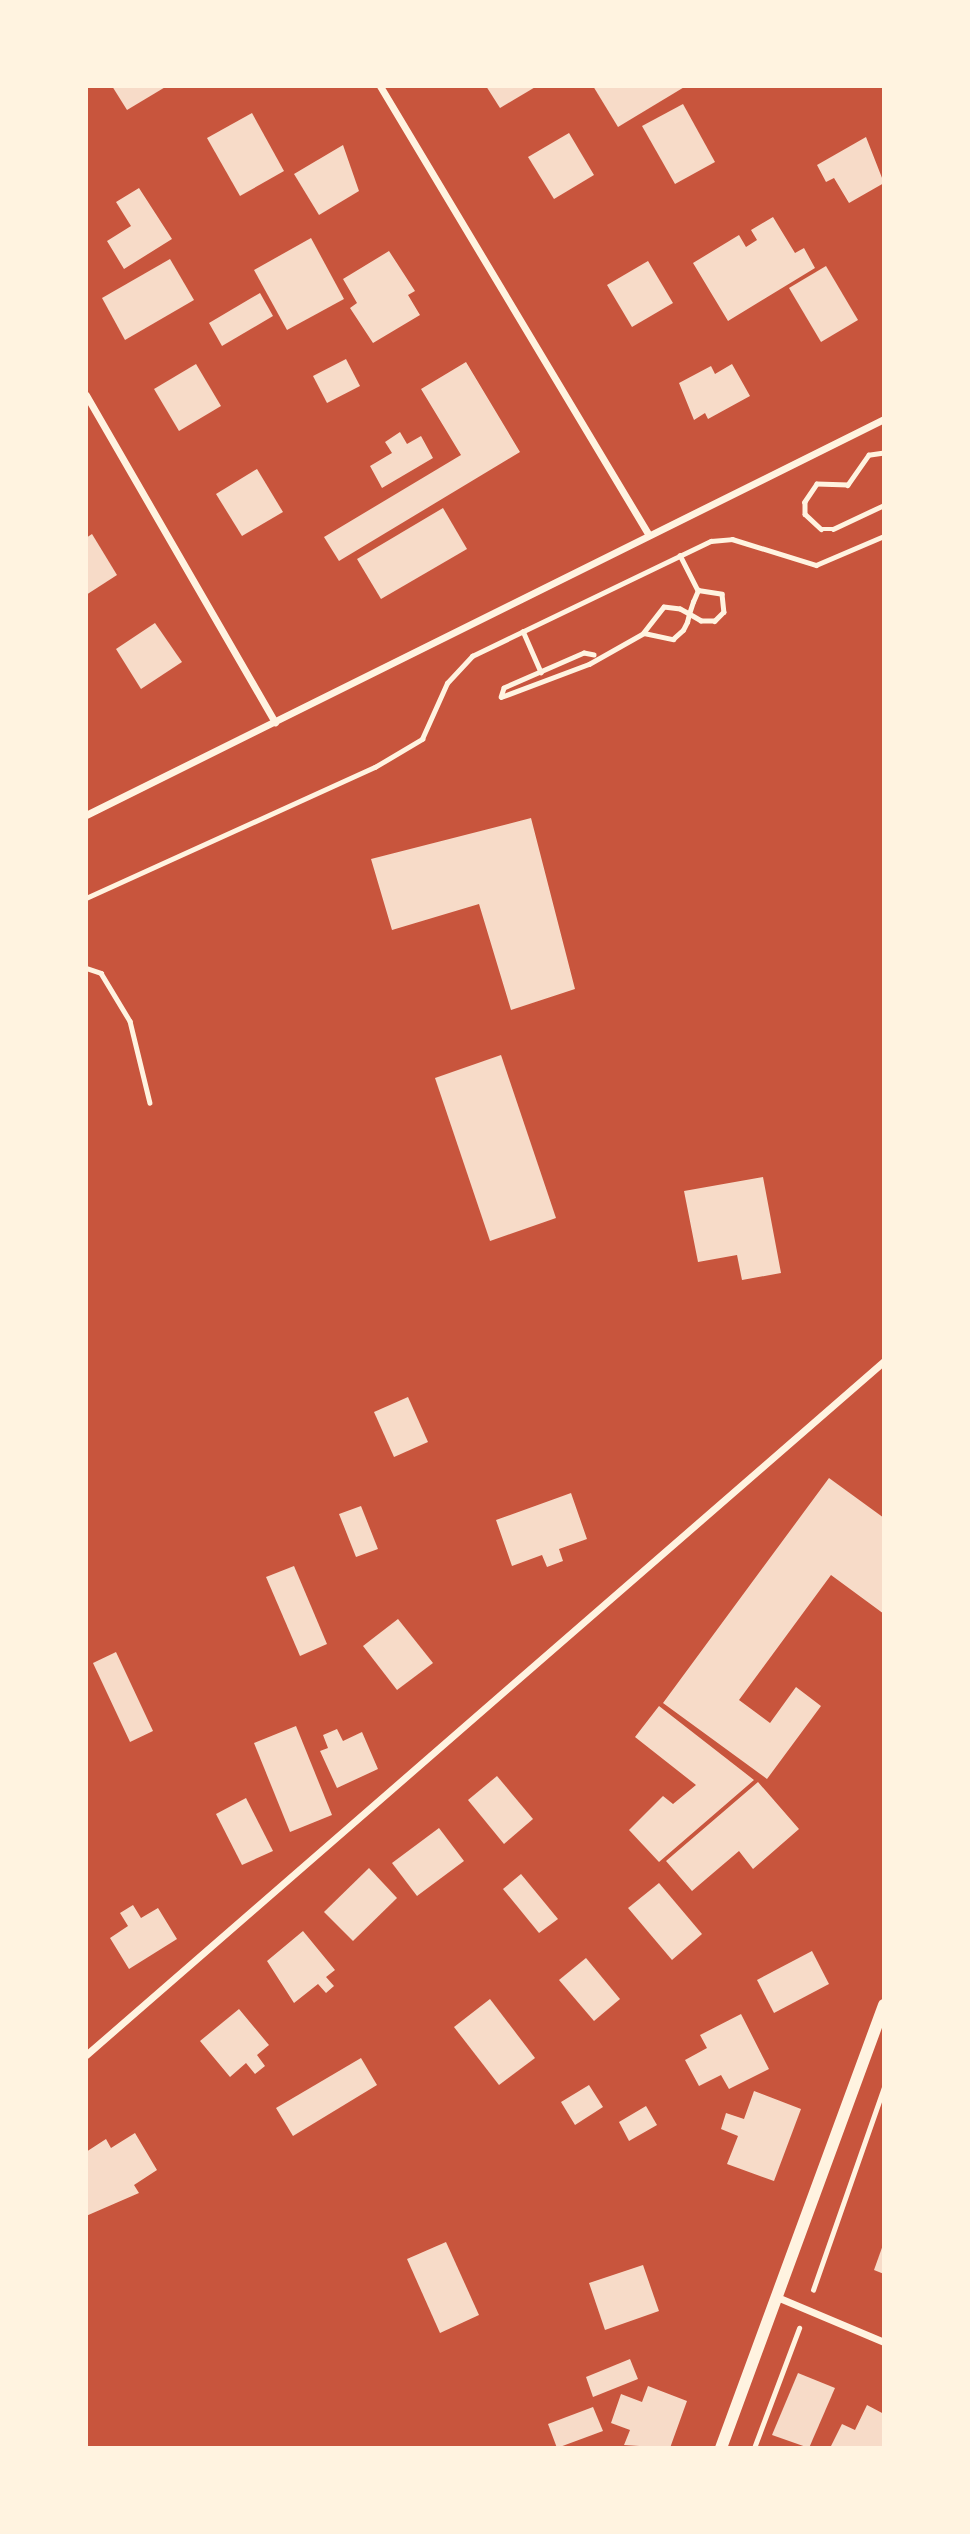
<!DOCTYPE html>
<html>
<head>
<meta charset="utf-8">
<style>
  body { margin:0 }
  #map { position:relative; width:970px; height:2534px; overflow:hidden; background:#c8553d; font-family:Quicksand,sans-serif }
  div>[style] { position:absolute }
  .building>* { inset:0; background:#f7dbc8 }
  .path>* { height:4.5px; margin:-2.25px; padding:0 2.25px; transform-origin:2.25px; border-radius:2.25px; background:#fff3e0 }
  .minor>* { height:7px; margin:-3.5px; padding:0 3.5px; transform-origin:3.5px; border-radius:3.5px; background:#fff3e0 }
  .tertiary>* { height:12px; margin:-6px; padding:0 6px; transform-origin:6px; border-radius:6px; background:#fff3e0 }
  span { translate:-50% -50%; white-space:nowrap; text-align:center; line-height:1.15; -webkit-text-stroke:6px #fff3e0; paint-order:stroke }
  .frame { position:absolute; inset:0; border:88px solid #fff3e0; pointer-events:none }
</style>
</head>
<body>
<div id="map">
  <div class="building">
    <div style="clip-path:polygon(112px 86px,167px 86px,127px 110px)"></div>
    <div style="clip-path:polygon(486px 86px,537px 86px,500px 108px)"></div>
    <div style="clip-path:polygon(593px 86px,686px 86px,618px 127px)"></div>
    <div style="clip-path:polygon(683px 104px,715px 162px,675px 184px,642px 126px)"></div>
    <div style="clip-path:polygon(252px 113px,284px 171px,240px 196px,207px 138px)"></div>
    <div style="clip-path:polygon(569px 133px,594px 175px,554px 199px,528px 157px)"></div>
    <div style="clip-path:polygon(866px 137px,884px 183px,849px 203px,834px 178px,826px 182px,817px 165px)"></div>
    <div style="clip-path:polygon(343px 145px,359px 191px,319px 215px,294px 174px)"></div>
    <div style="clip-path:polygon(139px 188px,172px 239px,124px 269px,107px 241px,131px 226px,116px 202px)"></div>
    <div style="clip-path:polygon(773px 217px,795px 253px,804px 248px,815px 268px,728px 321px,693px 263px,739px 235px,746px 247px,757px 240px,751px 230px)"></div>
    <div style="clip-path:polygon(311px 238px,344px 299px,287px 330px,254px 270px)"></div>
    <div style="clip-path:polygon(389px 251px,415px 291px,408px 295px,420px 315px,373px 343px,350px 308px,357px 303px,343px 279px)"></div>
    <div style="clip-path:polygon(170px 259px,194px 300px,125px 340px,102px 298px)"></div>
    <div style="clip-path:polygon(648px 261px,673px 303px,632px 327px,607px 285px)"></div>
    <div style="clip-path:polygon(826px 266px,858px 320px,821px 342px,789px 288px)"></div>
    <div style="clip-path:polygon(260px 293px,273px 316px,222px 346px,209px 323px)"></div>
    <div style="clip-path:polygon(346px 359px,360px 386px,327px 403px,313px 376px)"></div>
    <div style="clip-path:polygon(466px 362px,520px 452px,339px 561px,324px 537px,461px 455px,421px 389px)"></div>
    <div style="clip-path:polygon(196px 364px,221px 406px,179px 431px,154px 389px)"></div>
    <div style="clip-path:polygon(732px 364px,750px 396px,708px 419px,705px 413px,694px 420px,679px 383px,711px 366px,715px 374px)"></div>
    <div style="clip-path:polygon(400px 432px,407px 444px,421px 436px,433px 458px,382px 488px,370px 466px,392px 453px,385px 442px)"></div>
    <div style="clip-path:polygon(257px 469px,283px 512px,242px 536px,216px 494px)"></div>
    <div style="clip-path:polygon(443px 508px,467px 549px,381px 599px,357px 559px)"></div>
    <div style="clip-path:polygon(92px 534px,117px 575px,86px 595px,86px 538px)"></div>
    <div style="clip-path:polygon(155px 623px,182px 662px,141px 689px,116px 649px)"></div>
    <div style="clip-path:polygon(531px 818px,575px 989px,511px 1010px,479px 904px,392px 930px,371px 859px)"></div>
    <div style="clip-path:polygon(501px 1055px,556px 1218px,490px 1241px,435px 1078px)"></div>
    <div style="clip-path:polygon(763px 1177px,781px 1273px,742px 1280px,737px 1255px,698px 1262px,684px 1191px)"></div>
    <div style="clip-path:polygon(408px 1397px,428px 1442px,394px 1457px,374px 1412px)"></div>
    <div style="clip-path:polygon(829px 1478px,884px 1518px,884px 1614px,831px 1575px,739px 1700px,770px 1723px,796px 1687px,821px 1706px,767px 1779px,663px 1703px)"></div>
    <div style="clip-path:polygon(571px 1493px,587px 1539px,559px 1549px,563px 1561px,547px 1567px,542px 1555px,512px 1566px,496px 1520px)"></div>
    <div style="clip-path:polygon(361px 1506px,378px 1549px,356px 1557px,339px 1514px)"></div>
    <div style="clip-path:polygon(294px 1566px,327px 1644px,300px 1656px,266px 1577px)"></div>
    <div style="clip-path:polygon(398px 1619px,433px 1663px,397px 1690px,363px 1646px)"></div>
    <div style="clip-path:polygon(116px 1652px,153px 1731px,130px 1742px,93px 1663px)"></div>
    <div style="clip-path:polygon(659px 1706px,754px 1780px,659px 1862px,629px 1830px,663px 1796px,673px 1804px,696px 1785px,635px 1737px)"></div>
    <div style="clip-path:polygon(296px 1726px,332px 1815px,290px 1832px,254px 1743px)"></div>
    <div style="clip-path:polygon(337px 1729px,343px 1741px,362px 1732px,378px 1769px,337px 1788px,320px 1751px,328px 1748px,323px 1735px)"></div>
    <div style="clip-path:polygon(497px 1776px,533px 1819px,504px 1844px,468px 1800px)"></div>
    <div style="clip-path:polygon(758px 1782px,799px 1829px,753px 1869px,739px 1851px,692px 1891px,666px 1861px)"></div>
    <div style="clip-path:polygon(246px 1798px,273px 1851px,242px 1865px,216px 1814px)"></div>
    <div style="clip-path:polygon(439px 1828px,464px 1861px,417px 1896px,392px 1863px)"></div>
    <div style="clip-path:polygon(369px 1868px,397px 1898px,353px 1941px,324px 1912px)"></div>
    <div style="clip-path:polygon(521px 1874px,558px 1919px,539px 1933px,503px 1889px)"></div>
    <div style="clip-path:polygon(659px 1883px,702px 1934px,672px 1960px,628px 1908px)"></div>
    <div style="clip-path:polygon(133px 1905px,141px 1918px,158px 1908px,177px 1939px,129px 1969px,110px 1938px,128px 1926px,120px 1913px)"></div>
    <div style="clip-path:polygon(303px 1931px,335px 1970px,326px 1977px,334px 1986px,326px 1993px,318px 1984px,294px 2003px,267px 1961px)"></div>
    <div style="clip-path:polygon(812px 1951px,829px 1984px,774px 2013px,757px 1980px)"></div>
    <div style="clip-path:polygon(586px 1958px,620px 1999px,594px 2021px,559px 1980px)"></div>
    <div style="clip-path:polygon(490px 1999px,535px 2058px,499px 2085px,454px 2027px)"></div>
    <div style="clip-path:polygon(239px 2009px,269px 2045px,257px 2055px,265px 2066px,255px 2074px,246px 2063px,230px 2077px,200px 2041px)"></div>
    <div style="clip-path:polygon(741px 2014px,769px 2069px,729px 2089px,721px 2075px,699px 2086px,685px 2060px,707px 2048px,700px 2035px)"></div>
    <div style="clip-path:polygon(361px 2058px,377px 2085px,293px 2136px,276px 2108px)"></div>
    <div style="clip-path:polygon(589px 2085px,603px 2107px,575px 2125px,561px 2102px)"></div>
    <div style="clip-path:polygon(754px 2091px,801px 2109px,774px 2181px,727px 2164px,738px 2136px,721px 2129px,726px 2113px,744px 2119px)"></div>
    <div style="clip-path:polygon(646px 2106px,657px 2125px,629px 2141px,619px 2122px)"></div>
    <div style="clip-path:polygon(135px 2133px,157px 2170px,134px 2185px,139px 2193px,86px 2216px,86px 2152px,106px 2139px,111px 2148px)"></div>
    <div style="clip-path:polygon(446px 2242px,479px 2315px,440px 2333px,407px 2259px)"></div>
    <div style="clip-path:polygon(884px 2242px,884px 2274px,874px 2270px)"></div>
    <div style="clip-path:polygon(643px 2265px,659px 2311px,605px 2330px,589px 2283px)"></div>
    <div style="clip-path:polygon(630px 2359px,638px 2379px,593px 2397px,586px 2377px)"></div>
    <div style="clip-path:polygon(798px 2373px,835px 2388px,809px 2448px,772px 2435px)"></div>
    <div style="clip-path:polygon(648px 2386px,687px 2401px,670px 2448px,624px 2445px,630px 2430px,611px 2423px,621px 2394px,642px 2402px)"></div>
    <div style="clip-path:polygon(867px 2405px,884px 2414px,884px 2448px,830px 2448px,842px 2424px,855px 2430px)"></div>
    <div style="clip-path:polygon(593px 2407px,603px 2431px,557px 2448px,548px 2424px)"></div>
  </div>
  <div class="path">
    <div style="left:884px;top:453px;width:15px;rotate:172deg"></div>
    <div style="left:869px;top:455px;width:37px;rotate:125deg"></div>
    <div style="left:848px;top:485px;width:31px;rotate:-178deg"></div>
    <div style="left:817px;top:484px;width:22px;rotate:124deg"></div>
    <div style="left:805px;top:502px;width:12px;rotate:90deg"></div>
    <div style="left:805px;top:514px;width:22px;rotate:43deg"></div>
    <div style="left:821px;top:529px;width:12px"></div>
    <div style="left:833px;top:529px;width:56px;rotate:-25.2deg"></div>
    <div style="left:680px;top:555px;width:39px;rotate:63deg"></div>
    <div style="left:523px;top:631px;width:45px;rotate:66.3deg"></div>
    <div style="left:594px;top:655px;width:10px;rotate:-169deg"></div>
    <div style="left:584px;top:653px;width:87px;rotate:156.4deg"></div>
    <div style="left:504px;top:688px;width:9px;rotate:108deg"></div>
    <div style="left:501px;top:697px;width:94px;rotate:-20.6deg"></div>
    <div style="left:589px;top:664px;width:63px;rotate:-29.4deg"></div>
    <div style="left:644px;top:633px;width:30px;rotate:12deg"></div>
    <div style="left:673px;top:639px;width:13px;rotate:-42deg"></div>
    <div style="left:683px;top:630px;width:9px;rotate:-63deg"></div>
    <div style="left:687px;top:622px;width:8px;rotate:-76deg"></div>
    <div style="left:689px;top:614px;width:13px;rotate:-72deg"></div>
    <div style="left:693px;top:602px;width:13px;rotate:-67deg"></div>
    <div style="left:698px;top:590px;width:24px;rotate:9deg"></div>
    <div style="left:722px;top:594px;width:18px;rotate:84deg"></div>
    <div style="left:724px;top:612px;width:13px;rotate:135deg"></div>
    <div style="left:715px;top:621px;width:14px;rotate:180deg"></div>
    <div style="left:701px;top:621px;width:14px;rotate:-150deg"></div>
    <div style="left:689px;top:614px;width:10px;rotate:-151deg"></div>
    <div style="left:680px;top:609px;width:16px;rotate:-173deg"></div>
    <div style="left:664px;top:607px;width:33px;rotate:128deg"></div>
    <div style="left:86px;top:898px;width:317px;rotate:-24.4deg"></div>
    <div style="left:375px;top:767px;width:55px;rotate:-30.8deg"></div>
    <div style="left:422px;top:739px;width:61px;rotate:-65.9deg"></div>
    <div style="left:447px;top:683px;width:37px;rotate:-47deg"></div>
    <div style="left:472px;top:656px;width:265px;rotate:-25.7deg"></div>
    <div style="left:711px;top:541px;width:21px;rotate:-5deg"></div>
    <div style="left:732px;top:539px;width:88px;rotate:17.2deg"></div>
    <div style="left:816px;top:565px;width:74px;rotate:-23.1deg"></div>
    <div style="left:86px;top:968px;width:16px;rotate:18deg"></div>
    <div style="left:101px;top:973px;width:56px;rotate:58.9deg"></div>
    <div style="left:130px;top:1021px;width:84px;rotate:76.3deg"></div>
    <div style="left:813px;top:2290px;width:215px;rotate:-70.7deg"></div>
    <div style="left:754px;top:2448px;width:128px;rotate:-69.4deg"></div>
  </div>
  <div class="minor">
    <div style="left:380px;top:86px;width:520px;rotate:59.09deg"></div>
    <div style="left:86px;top:395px;width:378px;rotate:60deg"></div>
    <div style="left:86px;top:815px;width:891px;rotate:-26.39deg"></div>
    <div style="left:86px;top:2055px;width:1058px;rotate:-41.01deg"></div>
    <div style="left:777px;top:2297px;width:116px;rotate:22.8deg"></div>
  </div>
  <div class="tertiary">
    <div style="left:721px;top:2448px;width:472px;rotate:-69.8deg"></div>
  </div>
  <div class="frame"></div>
</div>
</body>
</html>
